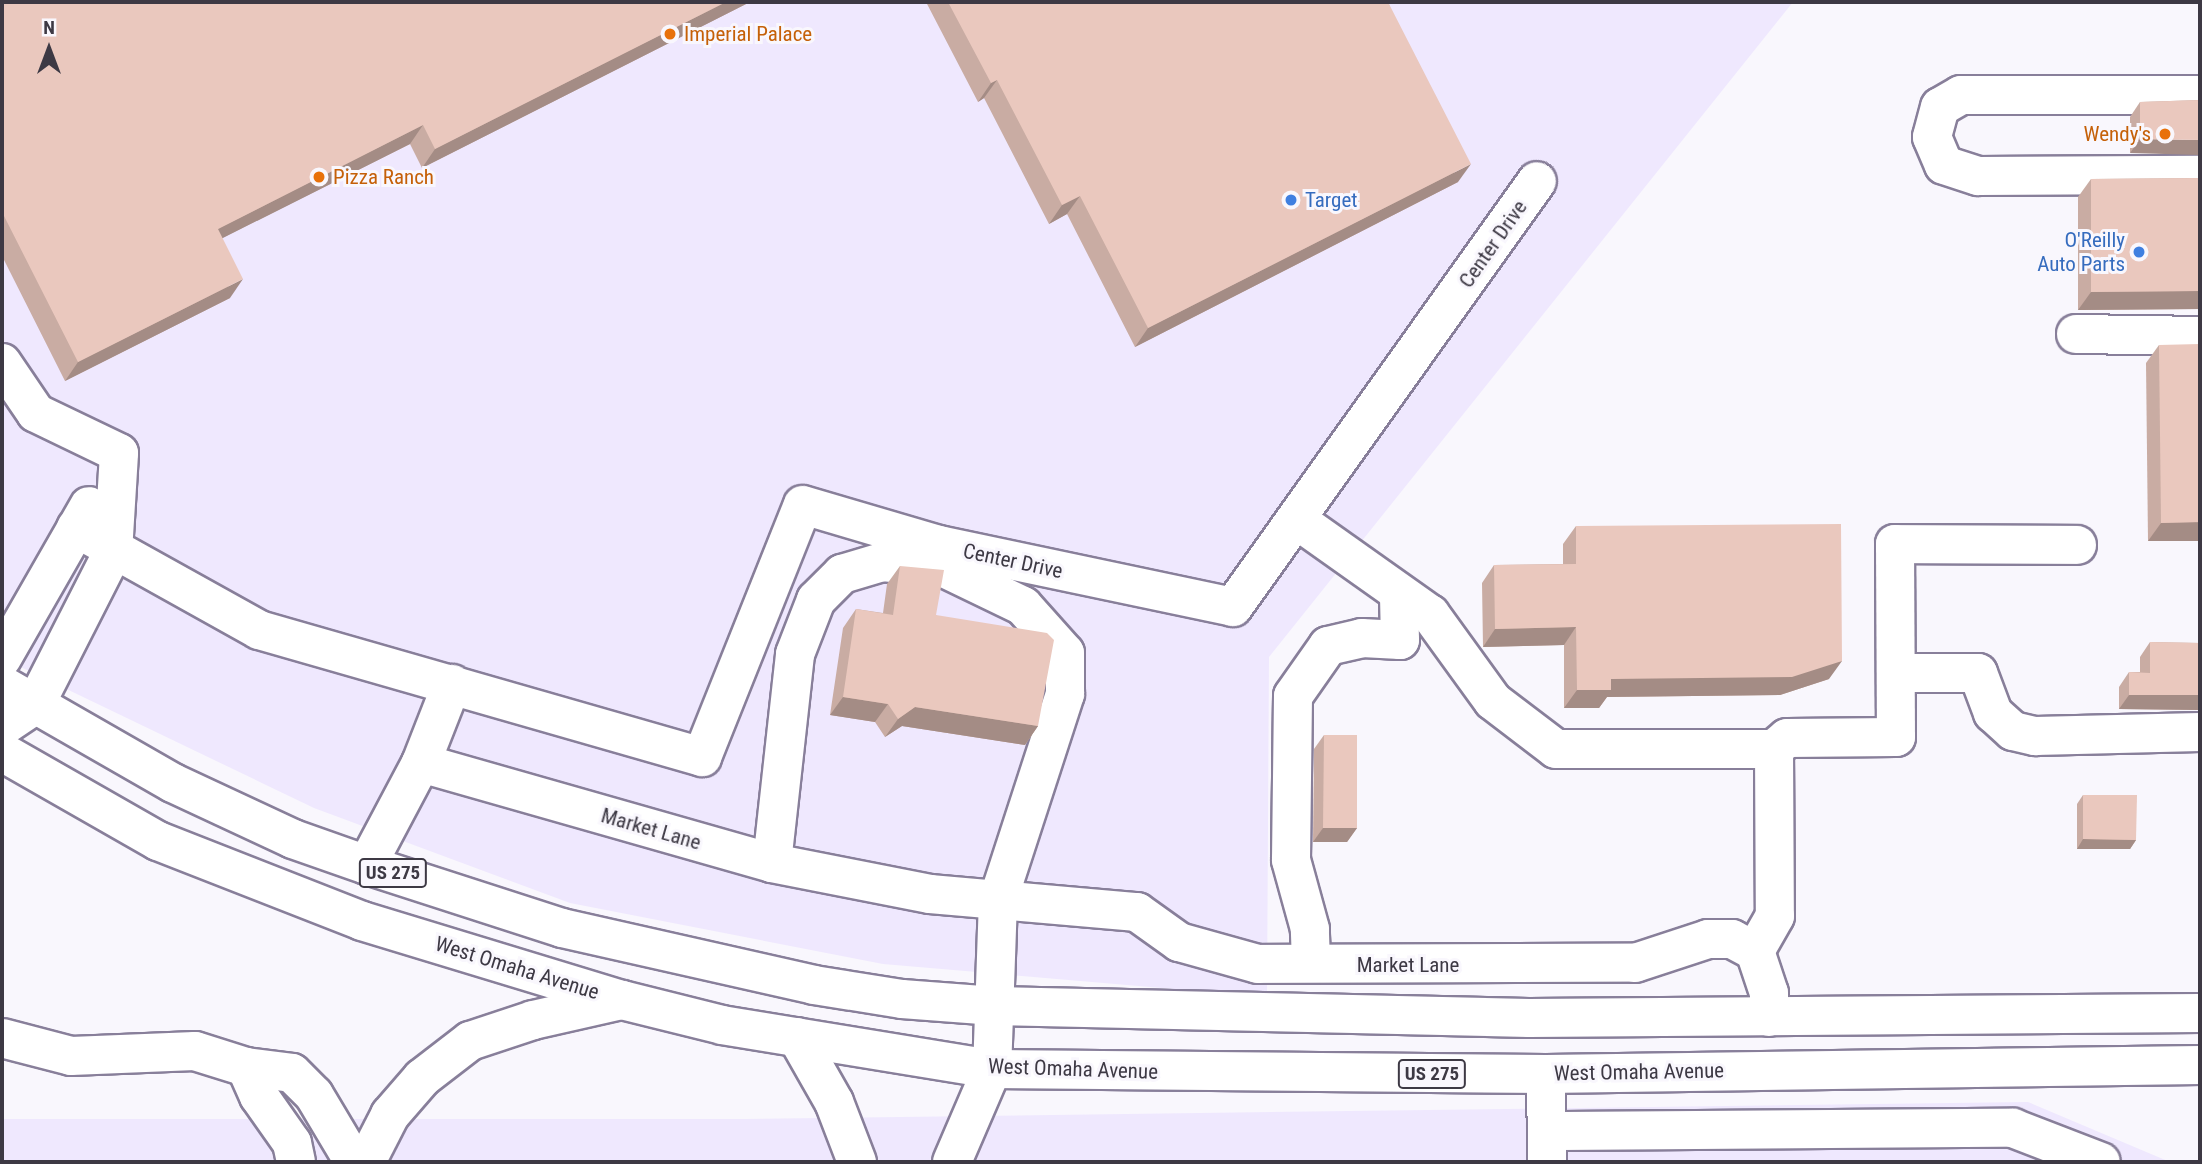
<!DOCTYPE html>
<html>
<head>
<meta charset="utf-8">
<style>
  body { margin:0 }
  #map { position:relative; width:2202px; height:1164px; overflow:hidden; background:#f9f7fd; font-family:"Roboto Condensed",sans-serif }
  div>[style] { position:absolute }
  .built>* { inset:0; background:#efe8fe }
  .roads { filter:drop-shadow(2px 0 #887f9a) drop-shadow(-2px 0 #887f9a) drop-shadow(0 2px #887f9a) drop-shadow(0 -2px #887f9a) }
  .minor>* { height:38px; margin:-19px; padding:0 19px; transform-origin:19px; border-radius:19px; background:#fff }
  .highway>* { height:38px; margin:-19px; padding:0 19px; transform-origin:19px; border-radius:19px; background:#fff }
  .wall>* { inset:0; background:#c9aca3 }
  .shaded-wall>* { inset:0; background:#a48c85 }
  .building>* { inset:0; background:#eac8be }
  .dots>* { width:19px; height:19px; translate:-50% -50%; box-sizing:border-box; border:4px solid #f9f7fd; border-radius:50% }
  span { translate:-50% -50%; white-space:nowrap; text-align:center; line-height:1.15; -webkit-text-stroke:6px #f9f7fd; paint-order:stroke }
  .shield-label span { padding:2px 5px; background:#f9f7fd; border:2px solid; border-radius:5px; -webkit-text-stroke-width:0 }
  .shield-label { font-size:19px; color:#3d3944; font-weight:700 }
  .food-label { font-size:21px; color:#c56008 }
  .left { translate:0 -50%; text-align:left }
  .right { translate:-100% -50%; text-align:right }
  .shop-label { font-size:21px; color:#366cbe }
  .street-label { font-size:21px; color:#3d3944 }
  .frame { position:absolute; inset:0; border:4px solid #3d3944; pointer-events:none }
  .north { position:absolute; left:14px; top:14px; width:70px; height:70px; -webkit-text-stroke:5px #f9f7fd; paint-order:stroke; rotate:0deg; font-size:19px; font-weight:700; line-height:28px; text-align:center; color:#3d3944 }
  .north::after { content:''; display:block; margin:auto; width:24px; height:32px; background:#3d3944; clip-path:polygon(50% 0,100% 100%,50% 72%,0 100%) }
</style>
</head>
<body>
<div id="map">
  <div class="built">
    <div style="clip-path:polygon(2px 2px,1793px 2px,1269px 657px,1267px 997px,883px 964px,570px 903px,314px 808px,2px 658px)"></div>
    <div style="clip-path:polygon(2028px 1102px,2170px 1162px,2px 1162px,2px 1119px,745px 1119px)"></div>
  </div>
  <div class="roads">
    <div class="minor">
      <div style="left:2200px;top:95px;width:239px;rotate:180deg"></div>
      <div style="left:1961px;top:95px;width:24px;rotate:150deg"></div>
      <div style="left:1940px;top:107px;width:31px;rotate:105deg"></div>
      <div style="left:1932px;top:137px;width:30px;rotate:67deg"></div>
      <div style="left:1944px;top:165px;width:36px;rotate:18deg"></div>
      <div style="left:1978px;top:176px;width:222px;rotate:-0.3deg"></div>
      <div style="left:2076px;top:334px;width:124px;rotate:0.9deg"></div>
      <div style="left:2px;top:363px;width:60px;rotate:55.8deg"></div>
      <div style="left:36px;top:413px;width:92px;rotate:25.7deg"></div>
      <div style="left:1297px;top:520px;width:163px;rotate:35.3deg"></div>
      <div style="left:1430px;top:614px;width:107px;rotate:54.1deg"></div>
      <div style="left:1493px;top:701px;width:79px;rotate:37.3deg"></div>
      <div style="left:1556px;top:749px;width:218px"></div>
      <div style="left:1774px;top:749px;width:167px;rotate:89.7deg"></div>
      <div style="left:1775px;top:916px;width:40px;rotate:119.7deg"></div>
      <div style="left:76px;top:528px;width:210px;rotate:29.1deg"></div>
      <div style="left:259px;top:630px;width:461px;rotate:16deg"></div>
      <div style="left:702px;top:757px;width:271px;rotate:-68.2deg"></div>
      <div style="left:803px;top:505px;width:142px;rotate:16.4deg"></div>
      <div style="left:939px;top:545px;width:300px;rotate:11.9deg"></div>
      <div style="left:1233px;top:607px;width:523px;rotate:-54.49deg"></div>
      <div style="left:2px;top:658px;width:175px;rotate:-60.2deg"></div>
      <div style="left:1896px;top:673px;width:82px"></div>
      <div style="left:1978px;top:673px;width:43px;rotate:69.4deg"></div>
      <div style="left:1993px;top:713px;width:27px;rotate:42deg"></div>
      <div style="left:2013px;top:731px;width:23px;rotate:13deg"></div>
      <div style="left:2035px;top:736px;width:165px;rotate:-1.4deg"></div>
      <div style="left:2px;top:727px;width:40px;rotate:-34deg"></div>
      <div style="left:35px;top:705px;width:172px;rotate:-63deg"></div>
      <div style="left:113px;top:552px;width:99px;rotate:-86.5deg"></div>
      <div style="left:1774px;top:749px;width:17px;rotate:-40deg"></div>
      <div style="left:1787px;top:738px;width:109px;rotate:-0.5deg"></div>
      <div style="left:1896px;top:737px;width:193px;rotate:-90.3deg"></div>
      <div style="left:1895px;top:544px;width:182px;rotate:0.3deg"></div>
      <div style="left:421px;top:763px;width:365px;rotate:15.9deg"></div>
      <div style="left:772px;top:863px;width:161px;rotate:11.1deg"></div>
      <div style="left:930px;top:894px;width:208px;rotate:5deg"></div>
      <div style="left:1137px;top:912px;width:52px;rotate:35.5deg"></div>
      <div style="left:1179px;top:942px;width:82px;rotate:15.6deg"></div>
      <div style="left:1258px;top:964px;width:377px;rotate:-0.2deg"></div>
      <div style="left:1635px;top:963px;width:77px;rotate:-18.2deg"></div>
      <div style="left:1708px;top:939px;width:24px"></div>
      <div style="left:1732px;top:939px;width:26px;rotate:28deg"></div>
      <div style="left:1755px;top:951px;width:44px;rotate:71.6deg"></div>
      <div style="left:1769px;top:993px;width:24px;rotate:90deg"></div>
      <div style="left:772px;top:863px;width:210px;rotate:-83.7deg"></div>
      <div style="left:795px;top:654px;width:58px;rotate:-68.7deg"></div>
      <div style="left:816px;top:600px;width:37px;rotate:-45deg"></div>
      <div style="left:842px;top:574px;width:42px;rotate:-16.7deg"></div>
      <div style="left:882px;top:562px;width:62px;rotate:5.5deg"></div>
      <div style="left:944px;top:568px;width:88px;rotate:25.7deg"></div>
      <div style="left:1023px;top:606px;width:63px;rotate:48.2deg"></div>
      <div style="left:1065px;top:653px;width:41px;rotate:90deg"></div>
      <div style="left:1065px;top:694px;width:217px;rotate:108deg"></div>
      <div style="left:998px;top:900px;width:169px;rotate:92deg"></div>
      <div style="left:992px;top:1069px;width:101px;rotate:113.3deg"></div>
      <div style="left:367px;top:865px;width:115px;rotate:-62.1deg"></div>
      <div style="left:421px;top:763px;width:85px;rotate:-68.6deg"></div>
      <div style="left:1311px;top:963px;width:34px;rotate:-92deg"></div>
      <div style="left:1310px;top:929px;width:72px;rotate:-105.4deg"></div>
      <div style="left:1291px;top:860px;width:164px;rotate:-89.3deg"></div>
      <div style="left:1293px;top:696px;width:61px;rotate:-55deg"></div>
      <div style="left:1328px;top:646px;width:35px;rotate:-13deg"></div>
      <div style="left:1362px;top:638px;width:38px;rotate:3deg"></div>
      <div style="left:1400px;top:640px;width:44px;rotate:-91.3deg"></div>
      <div style="left:797px;top:1037px;width:75px;rotate:60.4deg"></div>
      <div style="left:834px;top:1102px;width:64px;rotate:69deg"></div>
      <div style="left:2px;top:1038px;width:71px;rotate:14.6deg"></div>
      <div style="left:71px;top:1056px;width:124px;rotate:-2.3deg"></div>
      <div style="left:195px;top:1051px;width:53px;rotate:17.4deg"></div>
      <div style="left:246px;top:1067px;width:46px;rotate:7.4deg"></div>
      <div style="left:292px;top:1073px;width:31px;rotate:45deg"></div>
      <div style="left:314px;top:1095px;width:78px;rotate:59.2deg"></div>
      <div style="left:246px;top:1067px;width:32px;rotate:66deg"></div>
      <div style="left:259px;top:1096px;width:57px;rotate:54.9deg"></div>
      <div style="left:292px;top:1143px;width:19px;rotate:78deg"></div>
      <div style="left:1546px;top:1074px;width:88px;rotate:89.3deg"></div>
      <div style="left:1547px;top:1131px;width:466px;rotate:-0.4deg"></div>
      <div style="left:2013px;top:1128px;width:94px;rotate:21.1deg"></div>
      <div style="left:366px;top:1162px;width:53px;rotate:-62.9deg"></div>
      <div style="left:390px;top:1115px;width:49px;rotate:-49.1deg"></div>
      <div style="left:422px;top:1078px;width:61px;rotate:-37.6deg"></div>
      <div style="left:470px;top:1041px;width:66px;rotate:-18.4deg"></div>
      <div style="left:533px;top:1020px;width:91px;rotate:-12.7deg"></div>
    </div>
    <div class="highway">
      <div style="left:2px;top:685px;width:197px;rotate:29.8deg"></div>
      <div style="left:173px;top:783px;width:132px;rotate:25deg"></div>
      <div style="left:293px;top:839px;width:78px;rotate:19.4deg"></div>
      <div style="left:367px;top:865px;width:205px;rotate:17.9deg"></div>
      <div style="left:562px;top:928px;width:258px;rotate:12.7deg"></div>
      <div style="left:814px;top:985px;width:89px;rotate:9deg"></div>
      <div style="left:902px;top:999px;width:93px;rotate:4.3deg"></div>
      <div style="left:995px;top:1006px;width:534px;rotate:1.29deg"></div>
      <div style="left:1529px;top:1018px;width:671px;rotate:-0.43deg"></div>
      <div style="left:2px;top:752px;width:180px;rotate:29.7deg"></div>
      <div style="left:158px;top:841px;width:219px;rotate:21.4deg"></div>
      <div style="left:362px;top:921px;width:272px;rotate:16.9deg"></div>
      <div style="left:622px;top:1000px;width:103px;rotate:14deg"></div>
      <div style="left:722px;top:1025px;width:274px;rotate:9.3deg"></div>
      <div style="left:992px;top:1069px;width:554px;rotate:0.52deg"></div>
      <div style="left:1546px;top:1074px;width:654px;rotate:-0.79deg"></div>
    </div>
  </div>
  <div class="wall">
    <div style="clip-path:polygon(2px 2px,750px 2px,422px 168px,410px 144px,222px 238px,230px 298px,65px 381px,2px 256px)"></div>
    <div style="clip-path:polygon(926px 2px,1388px 2px,1458px 182px,1135px 347px,1067px 214px,1049px 224px,984px 98px,978px 102px)"></div>
    <div style="clip-path:polygon(2200px 100px,2130px 153px,2130px 117px,2140px 102px)"></div>
    <div style="clip-path:polygon(2200px 178px,2200px 309px,2078px 310px,2078px 197px,2091px 179px)"></div>
    <div style="clip-path:polygon(2159px 345px,2200px 541px,2148px 541px,2146px 363px)"></div>
    <div style="clip-path:polygon(1576px 526px,1829px 679px,1780px 695px,1607px 697px,1599px 708px,1564px 708px,1564px 645px,1483px 647px,1482px 583px,1494px 565px,1563px 564px,1563px 544px)"></div>
    <div style="clip-path:polygon(900px 566px,936px 615px,1038px 726px,1025px 745px,902px 726px,885px 737px,875px 722px,830px 715px,843px 628px,856px 609px,883px 613px,887px 584px)"></div>
    <div style="clip-path:polygon(2150px 642px,2200px 643px,2200px 710px,2119px 709px,2119px 687px,2129px 672px,2140px 672px,2140px 657px)"></div>
    <div style="clip-path:polygon(1324px 735px,1357px 828px,1347px 842px,1313px 842px,1314px 749px)"></div>
    <div style="clip-path:polygon(2083px 795px,2136px 840px,2130px 849px,2077px 849px,2077px 804px)"></div>
  </div>
  <div class="shaded-wall">
    <div style="clip-path:polygon(726px 2px,750px 2px,422px 168px,435px 149px)"></div>
    <div style="clip-path:polygon(2098px 2px,2151px 2px,2150px 3px,2097px 3px)"></div>
    <div style="clip-path:polygon(997px 80px,984px 98px,978px 102px,991px 83px)"></div>
    <div style="clip-path:polygon(423px 125px,410px 144px,205px 247px,218px 229px)"></div>
    <div style="clip-path:polygon(2140px 139px,2200px 140px,2200px 155px,2130px 153px)"></div>
    <div style="clip-path:polygon(1471px 164px,1458px 182px,1135px 347px,1148px 328px)"></div>
    <div style="clip-path:polygon(1080px 196px,1067px 214px,1049px 224px,1062px 205px)"></div>
    <div style="clip-path:polygon(243px 279px,230px 298px,65px 381px,78px 362px)"></div>
    <div style="clip-path:polygon(2200px 291px,2200px 309px,2078px 310px,2091px 292px)"></div>
    <div style="clip-path:polygon(2200px 522px,2200px 541px,2148px 541px,2161px 523px)"></div>
    <div style="clip-path:polygon(1576px 627px,1564px 645px,1483px 647px,1495px 629px)"></div>
    <div style="clip-path:polygon(1842px 661px,1829px 679px,1780px 695px,1607px 697px,1599px 708px,1564px 708px,1577px 690px,1611px 679px)"></div>
    <div style="clip-path:polygon(2129px 695px,2200px 695px,2200px 710px,2119px 709px)"></div>
    <div style="clip-path:polygon(843px 697px,888px 704px,875px 722px,830px 715px)"></div>
    <div style="clip-path:polygon(915px 707px,1038px 726px,1025px 745px,902px 726px,885px 737px,898px 719px)"></div>
    <div style="clip-path:polygon(1323px 828px,1357px 828px,1347px 842px,1313px 842px)"></div>
    <div style="clip-path:polygon(2083px 839px,2136px 840px,2130px 849px,2077px 849px)"></div>
  </div>
  <div class="building">
    <div style="clip-path:polygon(2px 2px,726px 2px,435px 149px,423px 125px,218px 229px,243px 279px,78px 362px,2px 212px)"></div>
    <div style="clip-path:polygon(948px 2px,1388px 2px,1471px 164px,1148px 328px,1080px 196px,1062px 205px,997px 80px,991px 83px)"></div>
    <div style="clip-path:polygon(2200px 100px,2200px 140px,2140px 139px,2140px 102px)"></div>
    <div style="clip-path:polygon(2200px 178px,2200px 291px,2091px 292px,2091px 179px)"></div>
    <div style="clip-path:polygon(2200px 344px,2200px 522px,2161px 523px,2159px 345px)"></div>
    <div style="clip-path:polygon(1841px 524px,1842px 661px,1792px 677px,1611px 679px,1611px 690px,1577px 690px,1576px 627px,1495px 629px,1494px 565px,1576px 564px,1576px 526px)"></div>
    <div style="clip-path:polygon(900px 566px,944px 570px,936px 615px,1047px 633px,1054px 640px,1038px 726px,915px 707px,898px 719px,888px 704px,843px 697px,856px 609px,893px 615px)"></div>
    <div style="clip-path:polygon(2150px 642px,2200px 643px,2200px 695px,2129px 695px,2129px 672px,2150px 673px)"></div>
    <div style="clip-path:polygon(1324px 735px,1357px 735px,1357px 828px,1323px 828px)"></div>
    <div style="clip-path:polygon(2083px 795px,2137px 795px,2136px 840px,2083px 839px)"></div>
  </div>
  <div class="dots">
    <div style="left:670px;top:34px;background:#e8710a"></div>
    <div style="left:2165px;top:134px;background:#e8710a"></div>
    <div style="left:319px;top:177px;background:#e8710a"></div>
    <div style="left:1291px;top:200px;background:#3f7fe0"></div>
    <div style="left:2139px;top:252px;background:#3f7fe0"></div>
  </div>
  <div class="shield-label">
    <span style="left:393px;top:873px">US 275</span>
    <span style="left:1432px;top:1074px">US 275</span>
  </div>
  <div class="food-label">
    <span class="left" style="left:684px;top:34px">Imperial Palace</span>
    <span class="right" style="left:2151px;top:134px">Wendy's</span>
    <span class="left" style="left:333px;top:177px">Pizza Ranch</span>
  </div>
  <div class="shop-label">
    <span class="left" style="left:1305px;top:200px">Target</span>
    <span class="right" style="left:2125px;top:252px">O'Reilly<br>Auto Parts</span>
  </div>
  <div class="street-label">
    <span style="left:1493px;top:244px;rotate:-55deg">Center Drive</span>
    <span style="left:1013px;top:561px;rotate:12deg">Center Drive</span>
    <span style="left:651px;top:829px;rotate:16deg">Market Lane</span>
    <span style="left:1408px;top:965px">Market Lane</span>
    <span style="left:517px;top:968px;rotate:17deg">West Omaha Avenue</span>
    <span style="left:1073px;top:1069px;rotate:2deg">West Omaha Avenue</span>
    <span style="left:1639px;top:1072px;rotate:-1deg">West Omaha Avenue</span>
  </div>
  <div class="frame"></div>
  <div class="north">N</div>
</div>
</body>
</html>
